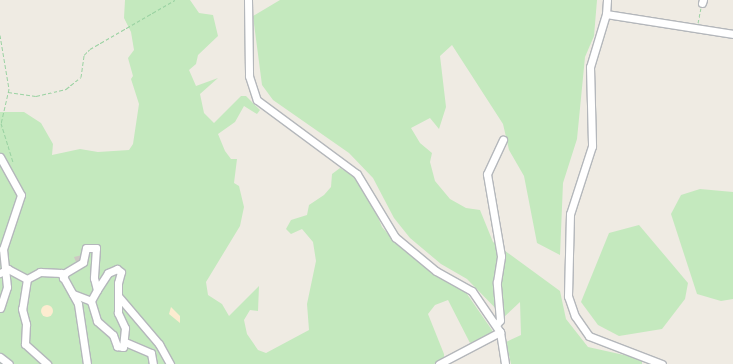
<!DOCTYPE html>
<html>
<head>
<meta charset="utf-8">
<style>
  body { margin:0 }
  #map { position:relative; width:733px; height:364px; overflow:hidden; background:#efebe3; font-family:Figtree,sans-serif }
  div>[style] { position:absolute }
  .green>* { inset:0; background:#c4e9be }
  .sand>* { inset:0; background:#fdecd0 }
  .round { border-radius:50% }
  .building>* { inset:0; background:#ccc8c2 }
  .path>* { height:1px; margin-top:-0.5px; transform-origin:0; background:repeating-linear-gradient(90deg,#9ad2a2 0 4px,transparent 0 6px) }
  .roads { filter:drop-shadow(1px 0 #b4b7bb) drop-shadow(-1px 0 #b4b7bb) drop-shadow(0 1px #b4b7bb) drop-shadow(0 -1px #b4b7bb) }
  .minor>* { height:7px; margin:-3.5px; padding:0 3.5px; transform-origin:3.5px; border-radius:3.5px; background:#fff }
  span { translate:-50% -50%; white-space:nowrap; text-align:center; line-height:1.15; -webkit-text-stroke:3px #fff; paint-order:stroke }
</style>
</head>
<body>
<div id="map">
  <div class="green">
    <div style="clip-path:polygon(125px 0,190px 0,199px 13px,213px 15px,218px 36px,198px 55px,196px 64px,189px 70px,196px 86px,218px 78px,200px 94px,204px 113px,214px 123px,241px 96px,246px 96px,260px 110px,257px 114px,244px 106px,235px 122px,218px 134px,225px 151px,231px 159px,237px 159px,234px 183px,239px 186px,244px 207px,240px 226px,206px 282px,208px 295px,222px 304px,229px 316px,259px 286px,258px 311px,250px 310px,244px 320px,247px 334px,258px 350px,266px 353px,309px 330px,307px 304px,316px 261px,313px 242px,302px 229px,291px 234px,286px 229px,291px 220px,307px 215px,309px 205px,324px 195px,331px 187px,332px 174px,340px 168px,355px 177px,369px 195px,382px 227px,394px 241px,434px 273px,465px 291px,494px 333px,470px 343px,448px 300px,435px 305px,428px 314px,444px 354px,444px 358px,434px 364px,0 364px,0 112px,24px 112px,41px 123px,53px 144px,52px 155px,80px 149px,98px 152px,129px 150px,133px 144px,139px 104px,131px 79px,133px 76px,128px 58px,134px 50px,131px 32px,124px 18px)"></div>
    <div style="clip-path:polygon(280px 0,597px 0,594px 36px,585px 57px,577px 139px,563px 183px,560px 255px,537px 243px,524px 176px,509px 150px,503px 124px,452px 45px,440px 56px,446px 107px,439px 129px,430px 118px,411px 128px,420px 143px,432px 153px,430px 162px,435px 181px,450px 199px,466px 208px,480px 210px,493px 242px,560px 291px,566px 319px,588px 347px,642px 359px,642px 364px,511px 364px,506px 342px,521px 335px,520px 302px,504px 317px,467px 279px,441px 264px,410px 238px,394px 218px,373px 178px,349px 153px,273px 100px,262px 85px,253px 16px)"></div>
    <div style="clip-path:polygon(700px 189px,733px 192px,733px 299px,721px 301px,697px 294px,671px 214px,681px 195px)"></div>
    <div style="clip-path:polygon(639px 225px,688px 283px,685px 299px,662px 329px,619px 336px,598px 325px,581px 302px,609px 233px)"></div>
  </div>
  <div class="sand">
    <div class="round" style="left:41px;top:305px;width:12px;height:12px"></div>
    <div style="clip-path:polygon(171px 307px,180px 316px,180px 323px,169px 314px)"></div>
  </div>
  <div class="building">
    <div style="clip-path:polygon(82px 255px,83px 260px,76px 262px,74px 257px)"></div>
  </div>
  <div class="path">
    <div style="left:698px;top:23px;width:15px;rotate:-79deg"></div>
    <div style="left:0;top:35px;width:55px;rotate:80.5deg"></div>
    <div style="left:9px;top:89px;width:35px;rotate:103deg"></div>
    <div style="left:1px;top:123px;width:41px;rotate:72.9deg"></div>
    <div style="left:8px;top:92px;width:28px;rotate:8deg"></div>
    <div style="left:36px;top:96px;width:31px;rotate:-13deg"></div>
    <div style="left:66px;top:89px;width:19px;rotate:-39deg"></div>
    <div style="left:81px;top:77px;width:22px;rotate:-82deg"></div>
    <div style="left:84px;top:55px;width:8px;rotate:-45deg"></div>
    <div style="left:90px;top:49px;width:98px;rotate:-30deg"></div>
  </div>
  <div class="roads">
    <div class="minor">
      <div style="left:248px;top:0;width:76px;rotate:89.2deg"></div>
      <div style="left:249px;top:76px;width:25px;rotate:72deg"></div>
      <div style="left:257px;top:100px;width:124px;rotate:36.5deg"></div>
      <div style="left:357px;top:174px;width:74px;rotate:58.9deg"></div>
      <div style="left:395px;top:237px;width:53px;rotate:39.7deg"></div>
      <div style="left:436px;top:271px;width:41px;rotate:29.1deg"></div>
      <div style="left:472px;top:291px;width:50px;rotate:55.7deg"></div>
      <div style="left:500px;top:332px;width:32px;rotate:81deg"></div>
      <div style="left:607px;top:0;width:14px;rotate:94deg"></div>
      <div style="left:606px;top:14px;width:55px;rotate:106.8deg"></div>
      <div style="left:590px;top:67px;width:79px;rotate:88.5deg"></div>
      <div style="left:592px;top:146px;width:71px;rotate:107.9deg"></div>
      <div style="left:570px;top:214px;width:82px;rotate:91.4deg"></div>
      <div style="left:568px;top:296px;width:21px;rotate:71deg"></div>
      <div style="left:575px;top:316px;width:24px;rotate:55deg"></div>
      <div style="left:589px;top:336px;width:78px;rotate:21deg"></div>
      <div style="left:702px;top:3px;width:3px;rotate:-72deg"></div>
      <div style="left:606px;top:14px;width:129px;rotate:8.9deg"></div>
      <div style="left:0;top:157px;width:43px;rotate:61.1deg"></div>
      <div style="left:21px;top:195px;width:57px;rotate:108.4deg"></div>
      <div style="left:3px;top:249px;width:38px;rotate:84deg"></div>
      <div style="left:7px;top:287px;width:22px;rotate:108deg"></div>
      <div style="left:8px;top:269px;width:21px;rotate:28deg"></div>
      <div style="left:27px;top:279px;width:30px;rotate:99deg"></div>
      <div style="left:22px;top:309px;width:16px;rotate:75deg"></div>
      <div style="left:26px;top:324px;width:20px;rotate:93deg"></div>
      <div style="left:25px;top:344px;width:30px;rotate:42deg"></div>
      <div style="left:0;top:273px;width:9px;rotate:-27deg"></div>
      <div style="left:63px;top:278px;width:5px;rotate:-68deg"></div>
      <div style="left:65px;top:273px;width:21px;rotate:-31deg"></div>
      <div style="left:83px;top:262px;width:14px;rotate:-78deg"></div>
      <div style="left:86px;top:248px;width:10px"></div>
      <div style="left:96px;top:248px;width:30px;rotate:94deg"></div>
      <div style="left:94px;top:278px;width:12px;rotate:76deg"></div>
      <div style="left:97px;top:290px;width:13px;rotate:119deg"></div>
      <div style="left:27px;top:279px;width:15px;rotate:-28deg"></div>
      <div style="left:40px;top:272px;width:21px;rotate:3deg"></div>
      <div style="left:61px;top:273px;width:35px;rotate:61deg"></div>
      <div style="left:78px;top:304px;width:61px;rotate:81.5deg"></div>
      <div style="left:73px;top:294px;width:19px;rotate:21deg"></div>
      <div style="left:91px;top:301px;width:21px;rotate:73deg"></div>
      <div style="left:97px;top:321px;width:21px;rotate:41deg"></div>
      <div style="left:113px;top:335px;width:12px;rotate:70deg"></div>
      <div style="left:117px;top:346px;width:6px;rotate:9deg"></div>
      <div style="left:123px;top:347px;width:19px;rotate:-84deg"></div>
      <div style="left:125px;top:328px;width:17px;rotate:-115deg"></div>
      <div style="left:118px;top:313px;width:30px;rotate:-90deg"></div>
      <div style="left:118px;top:283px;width:11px;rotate:-75deg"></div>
      <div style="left:121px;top:272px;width:5px;rotate:-143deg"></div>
      <div style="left:117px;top:269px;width:10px;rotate:156deg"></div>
      <div style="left:108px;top:273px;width:20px;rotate:123deg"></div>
      <div style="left:119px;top:297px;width:62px;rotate:49.6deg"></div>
      <div style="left:159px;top:344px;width:23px;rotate:61deg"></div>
      <div style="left:496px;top:325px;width:6px;rotate:-51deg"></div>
      <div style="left:500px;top:320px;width:38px;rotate:-95deg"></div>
      <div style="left:497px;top:282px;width:26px;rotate:-81deg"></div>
      <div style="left:501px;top:256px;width:83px;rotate:-99.7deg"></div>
      <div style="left:487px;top:174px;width:38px;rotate:-65deg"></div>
      <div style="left:125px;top:342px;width:28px;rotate:23deg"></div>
      <div style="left:151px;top:353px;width:11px;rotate:80deg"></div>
      <div style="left:0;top:357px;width:11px;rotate:38deg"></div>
      <div style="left:439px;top:364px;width:69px;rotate:-27.7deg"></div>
    </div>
  </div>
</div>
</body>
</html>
